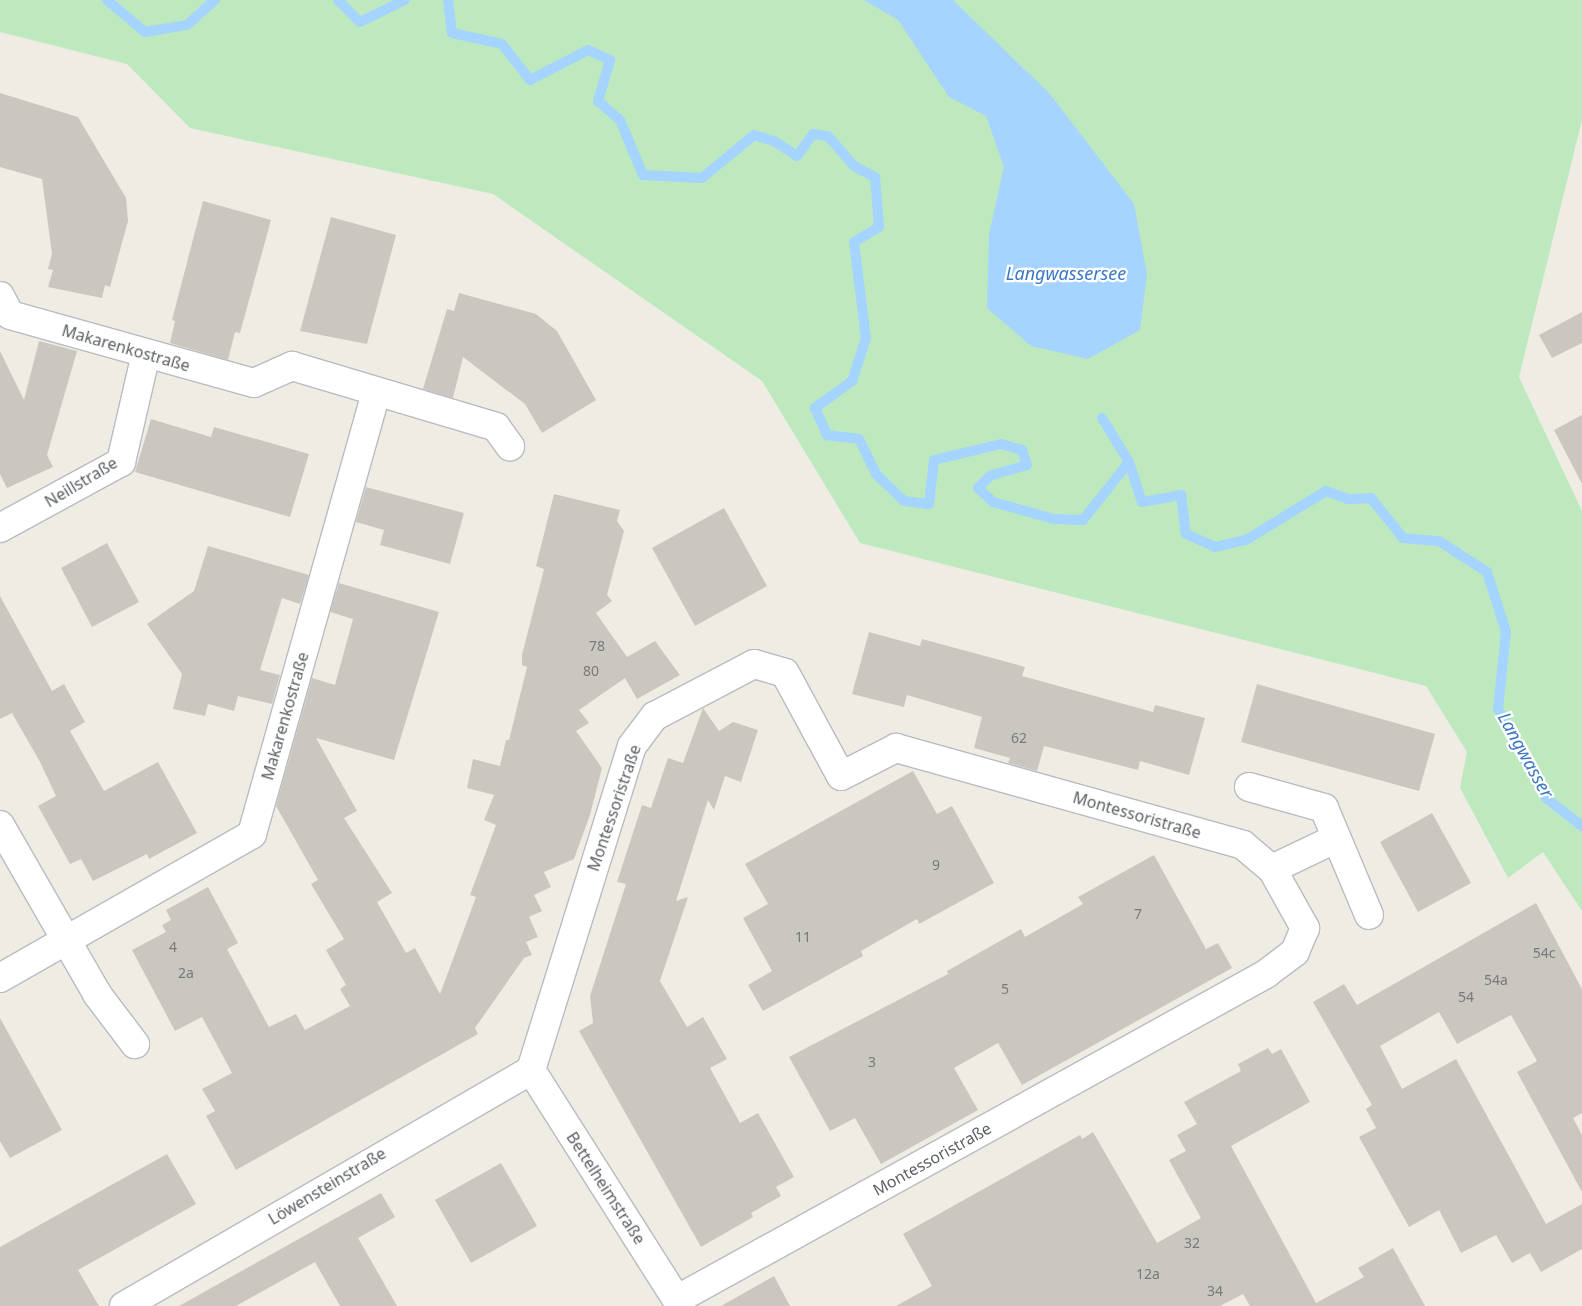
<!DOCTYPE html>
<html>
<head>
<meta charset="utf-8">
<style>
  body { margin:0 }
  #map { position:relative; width:1582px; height:1306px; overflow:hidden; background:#efede3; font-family:"Noto Sans",sans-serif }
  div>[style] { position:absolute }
  .green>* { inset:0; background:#bee9bf }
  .water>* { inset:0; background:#a4d4ff }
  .stream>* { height:10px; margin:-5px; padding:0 5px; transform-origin:5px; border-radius:5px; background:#a4d4ff }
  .building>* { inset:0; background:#cac7c0 }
  .roads { filter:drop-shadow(1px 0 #b8bbc1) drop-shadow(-1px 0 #b8bbc1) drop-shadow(0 1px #b8bbc1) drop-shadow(0 -1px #b8bbc1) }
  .minor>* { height:28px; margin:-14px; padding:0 14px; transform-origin:14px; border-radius:14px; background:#fff }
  span { translate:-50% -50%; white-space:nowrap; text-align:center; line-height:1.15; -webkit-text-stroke:4.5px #fff; paint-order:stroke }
  .number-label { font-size:14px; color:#77797c }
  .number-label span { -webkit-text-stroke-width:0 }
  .street-label { font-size:16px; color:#5b5f65 }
  .water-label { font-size:18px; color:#3a78c4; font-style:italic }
</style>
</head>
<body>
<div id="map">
  <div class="green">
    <div style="clip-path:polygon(0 0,1582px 0,1582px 120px,1519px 377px,1582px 511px,1582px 911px,1543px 852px,1508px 878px,1460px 788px,1467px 752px,1426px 686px,860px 543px,762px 381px,493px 194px,190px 128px,127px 64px,0 32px)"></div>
  </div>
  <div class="water">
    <div style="clip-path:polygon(864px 0,953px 0,1050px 94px,1134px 204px,1147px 274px,1140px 330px,1088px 359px,1031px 346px,987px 308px,989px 234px,1004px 167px,986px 116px,949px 97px,898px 20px)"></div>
  </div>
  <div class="stream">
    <div style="left:107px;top:0;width:50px;rotate:40.1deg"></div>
    <div style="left:145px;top:32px;width:43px;rotate:-9.5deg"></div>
    <div style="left:187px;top:25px;width:38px;rotate:-42deg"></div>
    <div style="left:338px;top:0;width:31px;rotate:45deg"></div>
    <div style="left:360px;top:22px;width:50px;rotate:-26.1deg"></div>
    <div style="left:448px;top:0;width:33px;rotate:83deg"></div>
    <div style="left:452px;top:33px;width:51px;rotate:12.4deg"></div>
    <div style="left:502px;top:44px;width:46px;rotate:52.1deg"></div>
    <div style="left:530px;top:80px;width:65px;rotate:-27.3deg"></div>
    <div style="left:588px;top:50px;width:24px;rotate:24deg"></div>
    <div style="left:610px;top:60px;width:43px;rotate:106.3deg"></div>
    <div style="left:598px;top:101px;width:29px;rotate:41deg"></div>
    <div style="left:620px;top:120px;width:60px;rotate:67.3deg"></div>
    <div style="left:643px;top:175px;width:59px;rotate:2.9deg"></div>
    <div style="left:702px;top:178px;width:67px;rotate:-39.6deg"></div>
    <div style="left:754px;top:135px;width:21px;rotate:17deg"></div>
    <div style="left:774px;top:141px;width:27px;rotate:33deg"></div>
    <div style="left:797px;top:156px;width:27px;rotate:-54deg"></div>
    <div style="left:813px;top:134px;width:15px;rotate:8deg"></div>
    <div style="left:828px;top:136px;width:40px;rotate:49deg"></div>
    <div style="left:854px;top:166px;width:24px;rotate:28deg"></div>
    <div style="left:875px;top:177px;width:50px;rotate:85.4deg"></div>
    <div style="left:879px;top:227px;width:29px;rotate:149deg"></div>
    <div style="left:854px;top:242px;width:97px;rotate:82.9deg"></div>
    <div style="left:866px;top:338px;width:45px;rotate:108deg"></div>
    <div style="left:852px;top:381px;width:46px;rotate:143.9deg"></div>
    <div style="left:815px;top:408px;width:30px;rotate:66deg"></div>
    <div style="left:827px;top:435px;width:32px;rotate:7deg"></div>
    <div style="left:859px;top:439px;width:39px;rotate:64deg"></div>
    <div style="left:876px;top:474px;width:39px;rotate:44deg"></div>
    <div style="left:904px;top:501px;width:25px;rotate:7deg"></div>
    <div style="left:929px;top:504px;width:44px;rotate:-83.5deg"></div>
    <div style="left:934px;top:460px;width:69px;rotate:-13.4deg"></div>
    <div style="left:1001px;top:444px;width:22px;rotate:16deg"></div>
    <div style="left:1022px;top:450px;width:16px;rotate:72deg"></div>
    <div style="left:1027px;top:465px;width:37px;rotate:164deg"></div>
    <div style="left:991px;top:475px;width:18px;rotate:135deg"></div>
    <div style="left:978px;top:488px;width:21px;rotate:43deg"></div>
    <div style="left:993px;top:502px;width:63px;rotate:15.6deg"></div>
    <div style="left:1054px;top:519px;width:29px;rotate:2deg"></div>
    <div style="left:1083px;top:520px;width:74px;rotate:-51.6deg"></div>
    <div style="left:1102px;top:418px;width:52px;rotate:58.5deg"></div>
    <div style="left:1129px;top:462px;width:42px;rotate:72deg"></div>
    <div style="left:1142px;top:502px;width:40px;rotate:-10deg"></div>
    <div style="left:1181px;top:495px;width:39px;rotate:83deg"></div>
    <div style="left:1186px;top:534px;width:32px;rotate:24deg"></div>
    <div style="left:1215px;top:547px;width:32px;rotate:-13deg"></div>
    <div style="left:1246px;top:540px;width:94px;rotate:-31.5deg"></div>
    <div style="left:1326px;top:491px;width:23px;rotate:20deg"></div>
    <div style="left:1348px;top:499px;width:23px;rotate:-2deg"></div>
    <div style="left:1371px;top:498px;width:51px;rotate:51.3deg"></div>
    <div style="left:1403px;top:538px;width:36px;rotate:5deg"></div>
    <div style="left:1439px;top:541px;width:57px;rotate:32.9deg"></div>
    <div style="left:1487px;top:572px;width:63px;rotate:72.4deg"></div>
    <div style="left:1506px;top:632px;width:77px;rotate:95.9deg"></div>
    <div style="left:1498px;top:709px;width:101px;rotate:61.7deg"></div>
    <div style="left:1546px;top:798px;width:46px;rotate:37.9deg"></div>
  </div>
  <div class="building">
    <div style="clip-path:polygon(0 93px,78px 117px,126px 198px,128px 221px,110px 287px,105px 285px,102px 298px,48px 287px,53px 270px,48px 269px,52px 254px,42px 179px,0 167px)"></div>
    <div style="clip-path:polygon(203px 201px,271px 220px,240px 333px,235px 332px,228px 360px,170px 343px,175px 321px,172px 320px)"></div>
    <div style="clip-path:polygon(331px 217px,396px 235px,367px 344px,300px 331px)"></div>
    <div style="clip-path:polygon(459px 293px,536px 314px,557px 331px,596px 400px,542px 433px,525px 404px,463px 357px,453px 398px,423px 389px,447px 309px,454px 311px)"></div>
    <div style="clip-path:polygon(1582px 312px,1582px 343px,1552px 358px,1539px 335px)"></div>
    <div style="clip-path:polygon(39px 341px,77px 351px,47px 455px,53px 467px,7px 488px,0 474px,0 351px,24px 400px)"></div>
    <div style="clip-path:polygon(1582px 415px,1582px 484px,1554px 430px)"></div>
    <div style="clip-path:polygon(151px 419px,211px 437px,214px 427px,309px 454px,290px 517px,135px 472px)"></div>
    <div style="clip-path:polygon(366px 487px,464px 513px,450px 564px,380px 545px,384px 530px,356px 522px)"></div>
    <div style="clip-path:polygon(554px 494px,620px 510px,617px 521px,624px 531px,607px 595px,612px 601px,596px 613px,627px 657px,655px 641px,680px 675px,637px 699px,625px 678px,579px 710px,589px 723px,576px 731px,602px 768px,590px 815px,574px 859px,544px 872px,551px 887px,534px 895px,542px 911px,529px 917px,538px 937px,526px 942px,532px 955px,524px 958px,475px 1028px,478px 1034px,236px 1170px,206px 1116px,215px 1111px,202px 1089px,232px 1073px,202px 1017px,175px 1031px,132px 950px,166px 932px,162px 925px,171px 920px,166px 910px,208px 887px,238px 943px,227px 949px,269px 1027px,296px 1014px,305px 1030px,350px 1006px,340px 989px,346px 985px,326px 950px,344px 939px,311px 884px,318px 880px,276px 806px,312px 678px,335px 685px,353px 619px,330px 612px,339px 583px,439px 612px,394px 760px,316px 738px,357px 811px,344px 818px,392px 893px,377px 902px,406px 953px,415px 948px,440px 994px,476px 897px,470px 895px,496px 825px,484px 820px,494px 795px,467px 788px,473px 759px,500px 766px,506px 740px,509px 740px,527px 667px,522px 665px,522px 655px,544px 569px,536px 566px)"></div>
    <div style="clip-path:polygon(724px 508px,767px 586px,695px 626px,652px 548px)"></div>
    <div style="clip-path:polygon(107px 543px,139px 602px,92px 627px,61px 568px)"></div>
    <div style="clip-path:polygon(208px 546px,309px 575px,300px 604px,282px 598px,260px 670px,280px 675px,272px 704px,238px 696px,234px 711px,208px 704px,205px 716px,173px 709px,182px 674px,147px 624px,194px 591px)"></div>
    <div style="clip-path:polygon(0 596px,52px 691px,64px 684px,85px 722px,70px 731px,104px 791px,158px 762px,197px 833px,149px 859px,147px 854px,93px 881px,81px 859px,70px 864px,38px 806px,56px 796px,40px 762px,12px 713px,0 719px)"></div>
    <div style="clip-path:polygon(869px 632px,920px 646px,922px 639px,1000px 660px,1025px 667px,1022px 676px,1153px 712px,1155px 705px,1205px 718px,1189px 775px,1140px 761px,1138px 770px,1044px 746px,1037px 771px,1008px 763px,1010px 758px,974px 748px,982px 717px,907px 695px,904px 707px,852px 694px)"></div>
    <div style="clip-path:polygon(1257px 684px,1435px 734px,1419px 791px,1241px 742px)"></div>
    <div style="clip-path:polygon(703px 708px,719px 731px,733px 722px,758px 730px,741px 782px,725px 776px,714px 810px,708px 800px,676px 901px,688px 897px,660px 981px,687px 1027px,703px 1017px,727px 1059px,710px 1068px,740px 1123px,758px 1113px,794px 1177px,776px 1187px,781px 1196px,751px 1213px,753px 1217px,701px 1247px,579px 1031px,593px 1023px,590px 996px,626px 884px,617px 882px,642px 805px,651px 808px,668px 758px,683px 763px)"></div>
    <div style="clip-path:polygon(913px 771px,937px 814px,952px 806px,994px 883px,919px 924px,917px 919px,861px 951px,863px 956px,763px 1011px,748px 985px,772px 971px,743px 918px,768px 904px,745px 864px)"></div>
    <div style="clip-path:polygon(1432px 813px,1471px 883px,1418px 912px,1380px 842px)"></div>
    <div style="clip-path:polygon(1154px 855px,1206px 949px,1218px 943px,1232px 968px,1022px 1085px,998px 1043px,954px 1068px,978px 1110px,881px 1164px,855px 1118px,830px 1131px,789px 1057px,948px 974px,947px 971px,1021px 929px,1025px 937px,1083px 904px,1078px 897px)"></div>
    <div style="clip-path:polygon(1536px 903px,1582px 989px,1582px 1113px,1573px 1118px,1582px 1135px,1582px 1192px,1517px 1072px,1537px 1061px,1511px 1015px,1457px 1044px,1439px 1012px,1380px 1046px,1402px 1089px,1456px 1059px,1546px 1224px,1582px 1204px,1582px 1249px,1541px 1272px,1530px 1253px,1512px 1263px,1496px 1235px,1461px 1253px,1439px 1210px,1409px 1227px,1359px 1137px,1376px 1128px,1366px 1109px,1372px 1105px,1313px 1002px,1344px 984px,1357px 1005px)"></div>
    <div style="clip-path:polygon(0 1018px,62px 1130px,10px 1158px,0 1141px)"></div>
    <div style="clip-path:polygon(1268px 1048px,1272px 1054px,1281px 1049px,1310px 1102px,1231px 1146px,1316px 1303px,1364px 1277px,1358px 1268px,1393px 1248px,1425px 1306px,1250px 1306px,1243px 1294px,1220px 1306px,896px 1306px,932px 1286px,903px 1234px,1080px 1135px,1082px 1139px,1093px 1132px,1157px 1243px,1201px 1218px,1169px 1160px,1186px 1151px,1177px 1135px,1197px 1124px,1184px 1102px,1241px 1071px,1238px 1064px)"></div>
    <div style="clip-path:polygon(167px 1154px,196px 1204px,78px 1270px,99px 1306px,0 1306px,0 1247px)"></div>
    <div style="clip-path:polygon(501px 1163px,537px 1226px,471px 1263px,435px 1200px)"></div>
    <div style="clip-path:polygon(381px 1193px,395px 1217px,358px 1238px,397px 1306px,340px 1306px,315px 1262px,236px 1306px,179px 1306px)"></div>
    <div style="clip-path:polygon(774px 1276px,790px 1306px,721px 1306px)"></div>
  </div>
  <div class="roads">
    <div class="minor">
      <div style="left:0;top:296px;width:21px;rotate:62deg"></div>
      <div style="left:10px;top:315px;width:253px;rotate:15.6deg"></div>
      <div style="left:254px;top:383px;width:42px;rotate:-24.1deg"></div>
      <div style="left:292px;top:366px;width:213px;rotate:16.6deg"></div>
      <div style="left:496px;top:427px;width:24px;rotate:54deg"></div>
      <div style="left:0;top:528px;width:138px;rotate:-28.6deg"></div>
      <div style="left:121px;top:462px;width:111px;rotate:-77deg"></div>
      <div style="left:1249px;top:787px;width:78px;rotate:15.6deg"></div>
      <div style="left:1324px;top:808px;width:116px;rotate:67.2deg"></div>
      <div style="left:0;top:825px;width:195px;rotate:60.1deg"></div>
      <div style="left:97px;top:994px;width:63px;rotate:52.8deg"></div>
      <div style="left:1272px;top:869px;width:70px;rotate:-25.5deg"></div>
      <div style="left:0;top:978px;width:290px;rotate:-29.7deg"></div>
      <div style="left:252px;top:834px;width:459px;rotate:-74.3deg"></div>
      <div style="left:531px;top:1070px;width:339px;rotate:-72.7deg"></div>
      <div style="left:632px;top:746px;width:38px;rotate:-53deg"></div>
      <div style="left:655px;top:716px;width:112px;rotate:-27.7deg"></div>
      <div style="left:754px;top:664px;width:32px;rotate:16deg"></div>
      <div style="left:785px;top:673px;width:117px;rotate:61.5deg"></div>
      <div style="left:841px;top:776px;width:62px;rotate:-27deg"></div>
      <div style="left:896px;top:748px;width:360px;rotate:15.6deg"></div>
      <div style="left:1243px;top:845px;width:38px;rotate:40deg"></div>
      <div style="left:1272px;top:869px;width:68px;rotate:60.8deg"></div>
      <div style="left:1305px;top:928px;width:26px;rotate:113deg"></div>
      <div style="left:1295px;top:952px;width:36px;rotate:143deg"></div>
      <div style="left:1266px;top:974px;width:672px;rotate:151.07deg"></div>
      <div style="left:531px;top:1070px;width:280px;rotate:57.6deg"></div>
      <div style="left:124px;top:1306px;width:470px;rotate:-30.1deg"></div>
    </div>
  </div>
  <div class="number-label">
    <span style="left:597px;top:646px">78</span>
    <span style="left:591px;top:671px">80</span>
    <span style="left:1019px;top:738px">62</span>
    <span style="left:936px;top:865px">9</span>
    <span style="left:1138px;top:914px">7</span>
    <span style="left:803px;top:937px">11</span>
    <span style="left:173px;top:947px">4</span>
    <span style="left:1544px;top:953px">54c</span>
    <span style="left:186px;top:973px">2a</span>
    <span style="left:1496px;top:980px">54a</span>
    <span style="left:1005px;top:989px">5</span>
    <span style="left:1466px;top:997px">54</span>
    <span style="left:872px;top:1062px">3</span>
    <span style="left:1192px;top:1243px">32</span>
    <span style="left:1148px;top:1274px">12a</span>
    <span style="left:1215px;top:1291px">34</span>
  </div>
  <div class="street-label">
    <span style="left:126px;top:348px;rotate:16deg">Makarenkostraße</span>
    <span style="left:81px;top:482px;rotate:-31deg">Neillstraße</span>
    <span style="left:285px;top:716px;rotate:-74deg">Makarenkostraße</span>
    <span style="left:614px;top:808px;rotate:-71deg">Montessoristraße</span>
    <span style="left:1137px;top:815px;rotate:16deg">Montessoristraße</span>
    <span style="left:932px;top:1159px;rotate:-29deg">Montessoristraße</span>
    <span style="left:327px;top:1186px;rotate:-31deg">Löwensteinstraße</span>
    <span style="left:606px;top:1188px;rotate:57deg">Bettelheimstraße</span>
  </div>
  <div class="water-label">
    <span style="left:1066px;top:273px">Langwassersee</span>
    <span style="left:1526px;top:755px;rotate:61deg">Langwasser</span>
  </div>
</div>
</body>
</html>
